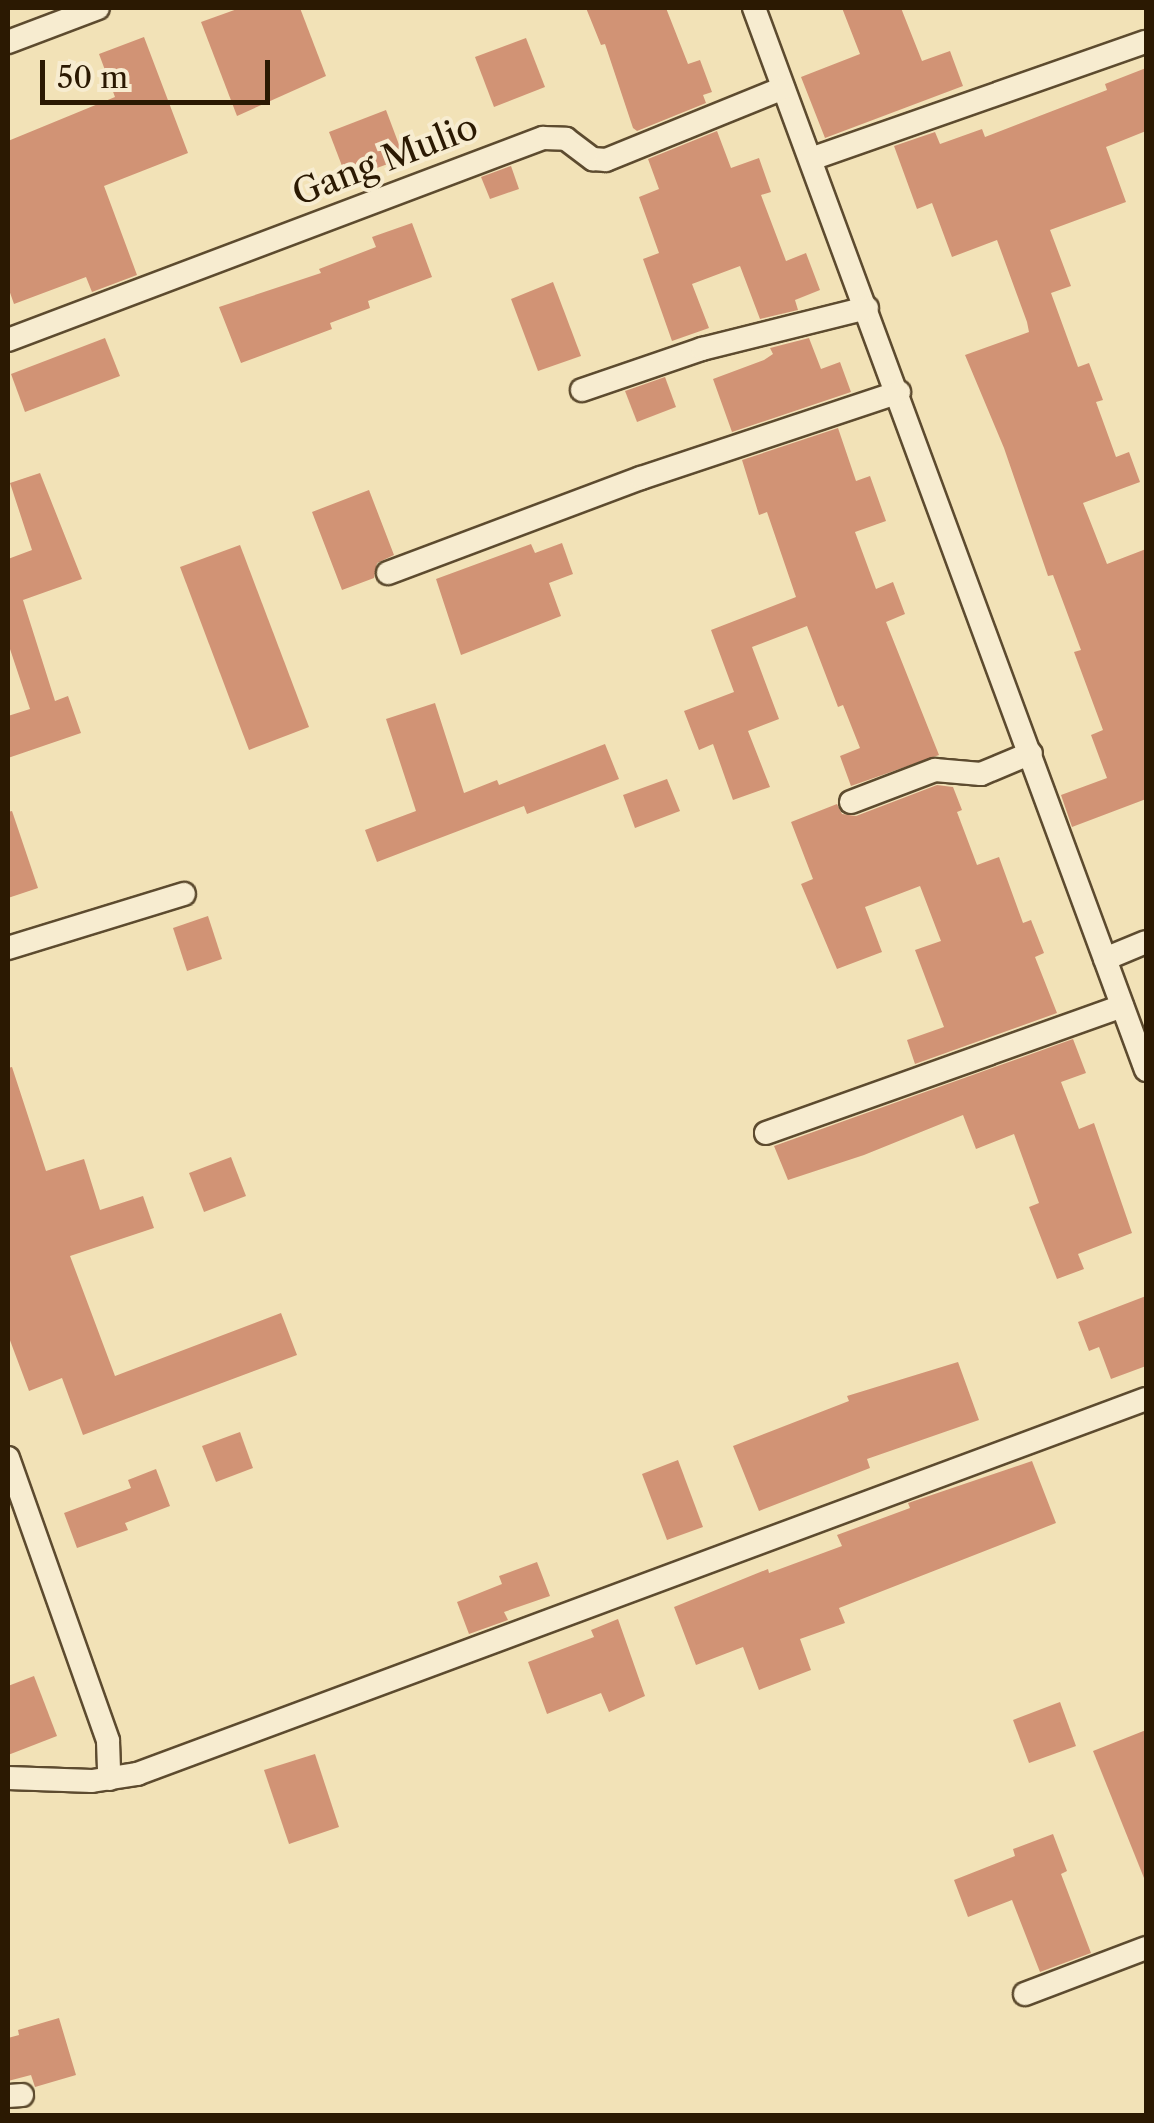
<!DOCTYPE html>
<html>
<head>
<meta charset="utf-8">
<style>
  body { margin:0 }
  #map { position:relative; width:1154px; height:2123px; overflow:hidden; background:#f2e2b7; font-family:"Libre Caslon Text",serif }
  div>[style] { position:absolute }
  .building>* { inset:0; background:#d19375 }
  .roads { filter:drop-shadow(2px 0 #5d4b2f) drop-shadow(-2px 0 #5d4b2f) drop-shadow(0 2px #5d4b2f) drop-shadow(0 -2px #5d4b2f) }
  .street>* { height:22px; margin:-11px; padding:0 11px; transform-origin:11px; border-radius:11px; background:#f7ecd0 }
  span { translate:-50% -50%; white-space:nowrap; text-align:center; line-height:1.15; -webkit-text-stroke:8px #f7ecd0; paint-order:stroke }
  .street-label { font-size:35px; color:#2b1902 }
  .frame { position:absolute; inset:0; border:10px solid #2b1902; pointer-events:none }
  .scale { position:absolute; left:40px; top:60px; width:230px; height:45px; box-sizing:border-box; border:5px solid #2b1902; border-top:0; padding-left:12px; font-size:30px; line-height:35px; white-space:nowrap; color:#2b1902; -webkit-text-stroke:8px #f7ecd0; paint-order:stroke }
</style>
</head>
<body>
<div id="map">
  <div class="building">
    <div style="clip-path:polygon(240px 8px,300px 8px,326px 76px,237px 116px,201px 22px)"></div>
    <div style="clip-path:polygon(586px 8px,666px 8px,688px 64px,700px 60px,712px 92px,703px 95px,706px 103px,637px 131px,633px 128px,605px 44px,601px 45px)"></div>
    <div style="clip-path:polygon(842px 8px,901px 8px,922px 61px,950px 51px,963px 86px,825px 138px,801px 77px,860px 54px)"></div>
    <div style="clip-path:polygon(144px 37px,188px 153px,104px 186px,137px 275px,92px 292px,86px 277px,14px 304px,8px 287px,8px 141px,115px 97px,99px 54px)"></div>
    <div style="clip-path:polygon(526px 38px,545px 87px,494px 107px,475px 57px)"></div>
    <div style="clip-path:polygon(1146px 68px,1146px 131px,1106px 147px,1126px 202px,1050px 230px,1071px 286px,1051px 293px,1078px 367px,1089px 363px,1103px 400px,1096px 402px,1116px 457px,1129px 452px,1140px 482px,1083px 503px,1107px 564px,1146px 549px,1146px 799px,1072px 827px,1061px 795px,1107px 778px,1091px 735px,1103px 730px,1074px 652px,1081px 650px,1053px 575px,1048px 576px,1004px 448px,965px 355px,1029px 332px,1027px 322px,997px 240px,952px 257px,932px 203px,917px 209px,894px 146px,935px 132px,940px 144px,982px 129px,985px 137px,1107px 90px,1105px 84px)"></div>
    <div style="clip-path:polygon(386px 110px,404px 158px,347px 179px,329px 132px)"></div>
    <div style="clip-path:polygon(717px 131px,731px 168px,759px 158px,771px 192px,761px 195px,786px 261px,806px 253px,820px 290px,795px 300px,798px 310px,760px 319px,740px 266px,692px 284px,709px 328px,672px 341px,643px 259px,659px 253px,639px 197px,659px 189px,648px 159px)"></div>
    <div style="clip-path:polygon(511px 166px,519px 189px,490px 199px,481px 177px)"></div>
    <div style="clip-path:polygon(412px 223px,432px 277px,368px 301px,370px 308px,330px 323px,332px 329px,241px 363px,219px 307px,321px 273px,319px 269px,376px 247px,372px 237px)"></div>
    <div style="clip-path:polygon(553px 282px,581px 356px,538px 371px,511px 299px)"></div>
    <div style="clip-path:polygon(105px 338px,120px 376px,25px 412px,11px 374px)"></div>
    <div style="clip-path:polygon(809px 338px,821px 369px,840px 362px,851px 392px,732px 432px,713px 379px,764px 360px,773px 354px,770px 348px)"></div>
    <div style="clip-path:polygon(665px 377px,676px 407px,637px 422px,625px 391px)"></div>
    <div style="clip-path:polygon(838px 428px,856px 481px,870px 476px,886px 521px,855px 532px,876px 589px,893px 582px,905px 614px,886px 622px,939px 755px,851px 786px,840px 756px,860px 748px,843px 705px,838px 707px,807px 626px,752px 647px,779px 719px,748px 731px,770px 787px,733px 800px,713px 744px,699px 750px,684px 711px,734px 692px,711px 630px,796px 597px,767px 512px,759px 515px,742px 460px)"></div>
    <div style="clip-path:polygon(40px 473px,82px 579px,23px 600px,55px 701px,68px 696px,81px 733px,8px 758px,8px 716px,30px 709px,8px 643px,8px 559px,32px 550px,10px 483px)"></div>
    <div style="clip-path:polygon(369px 490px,394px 555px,377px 563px,374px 578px,342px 590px,312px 512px)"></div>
    <div style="clip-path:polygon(562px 543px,573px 574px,549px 583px,561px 616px,461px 655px,436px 579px,531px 544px,535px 553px)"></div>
    <div style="clip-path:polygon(240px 545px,309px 727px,249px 750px,180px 567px)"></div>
    <div style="clip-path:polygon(435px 703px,464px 793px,497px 780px,499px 785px,605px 744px,619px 779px,527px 814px,524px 806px,377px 862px,365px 830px,416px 811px,386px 719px)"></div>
    <div style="clip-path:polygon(667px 779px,680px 811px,635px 828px,623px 795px)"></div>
    <div style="clip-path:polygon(937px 785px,953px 787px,962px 810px,957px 812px,977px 865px,999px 857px,1023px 923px,1031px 920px,1044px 953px,1035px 957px,1057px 1013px,915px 1064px,907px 1040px,944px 1027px,915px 950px,941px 941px,920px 886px,865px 907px,882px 952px,837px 969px,801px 884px,813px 879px,791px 822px,837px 804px,842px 814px,856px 816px)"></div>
    <div style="clip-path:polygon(12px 811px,38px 888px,8px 898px,8px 812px)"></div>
    <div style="clip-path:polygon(208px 916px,222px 959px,187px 971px,173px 928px)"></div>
    <div style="clip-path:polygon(1073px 1039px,1086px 1073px,1061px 1082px,1079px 1129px,1094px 1123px,1132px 1233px,1078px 1254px,1084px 1269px,1057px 1279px,1029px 1207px,1039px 1203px,1014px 1134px,976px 1149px,963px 1115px,864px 1155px,788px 1180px,774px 1146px)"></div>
    <div style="clip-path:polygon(12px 1067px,46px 1171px,84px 1159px,100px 1210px,143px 1196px,154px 1228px,70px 1256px,115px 1376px,281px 1313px,297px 1355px,83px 1435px,62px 1378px,29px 1391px,8px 1335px,8px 1068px)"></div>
    <div style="clip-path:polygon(231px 1157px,246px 1196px,204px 1212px,189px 1173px)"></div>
    <div style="clip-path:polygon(1146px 1296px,1146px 1366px,1111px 1379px,1099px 1347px,1089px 1351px,1078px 1322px)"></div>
    <div style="clip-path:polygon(958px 1362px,979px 1420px,867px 1459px,870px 1468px,759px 1511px,733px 1446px,849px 1401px,847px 1396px)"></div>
    <div style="clip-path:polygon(240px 1432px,253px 1468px,216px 1482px,202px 1446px)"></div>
    <div style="clip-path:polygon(678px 1460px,703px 1527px,667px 1540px,642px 1474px)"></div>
    <div style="clip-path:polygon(1032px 1461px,1056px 1523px,839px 1608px,845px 1623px,800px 1639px,811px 1670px,759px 1690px,743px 1647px,696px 1665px,674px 1607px,768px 1569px,769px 1573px,842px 1546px,837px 1535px,910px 1508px,908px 1503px)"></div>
    <div style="clip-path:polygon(156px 1469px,170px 1506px,125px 1523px,128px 1530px,77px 1548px,64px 1513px,131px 1488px,128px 1480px)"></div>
    <div style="clip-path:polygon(537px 1562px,550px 1596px,504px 1612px,508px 1620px,469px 1634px,457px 1602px,502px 1584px,499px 1576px)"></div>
    <div style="clip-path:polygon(618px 1619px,645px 1696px,609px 1712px,601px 1693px,547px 1714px,528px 1662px,594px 1637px,591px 1630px)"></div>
    <div style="clip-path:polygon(34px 1676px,57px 1736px,8px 1755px,8px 1686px)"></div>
    <div style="clip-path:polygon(1060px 1702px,1076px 1746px,1029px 1763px,1013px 1720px)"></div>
    <div style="clip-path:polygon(1146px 1730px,1146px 1878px,1144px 1878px,1093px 1751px)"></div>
    <div style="clip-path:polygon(315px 1754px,339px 1827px,289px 1844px,264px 1770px)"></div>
    <div style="clip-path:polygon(1053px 1834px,1067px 1871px,1061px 1874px,1091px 1953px,1040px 1972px,1012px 1900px,968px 1917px,954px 1880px,1015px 1856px,1013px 1849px)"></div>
    <div style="clip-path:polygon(59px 2018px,76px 2075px,35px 2087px,31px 2075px,8px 2081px,8px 2038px,19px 2035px,18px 2030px)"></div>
  </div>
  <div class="roads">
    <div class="street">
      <div style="left:754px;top:8px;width:1132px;rotate:69.74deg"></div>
      <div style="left:8px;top:42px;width:96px;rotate:-20.7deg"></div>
      <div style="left:811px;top:159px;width:355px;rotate:-19.3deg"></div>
      <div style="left:8px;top:340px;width:572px;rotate:-20.69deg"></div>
      <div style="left:543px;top:138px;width:23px;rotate:2deg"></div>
      <div style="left:566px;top:139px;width:34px;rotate:37deg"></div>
      <div style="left:593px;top:159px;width:13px;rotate:4deg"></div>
      <div style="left:606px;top:160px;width:191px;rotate:-22.1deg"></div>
      <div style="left:582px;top:390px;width:127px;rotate:-18.9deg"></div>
      <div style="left:702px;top:349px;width:170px;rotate:-14deg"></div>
      <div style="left:388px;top:573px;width:270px;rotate:-20.6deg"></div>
      <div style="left:641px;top:478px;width:272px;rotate:-18.4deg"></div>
      <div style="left:851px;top:802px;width:90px;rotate:-20.9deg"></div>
      <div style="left:935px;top:770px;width:46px;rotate:5deg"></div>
      <div style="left:981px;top:774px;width:54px;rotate:-22.8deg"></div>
      <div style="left:8px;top:948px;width:184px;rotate:-17.1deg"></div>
      <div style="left:1105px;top:959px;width:44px;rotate:-22.5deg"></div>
      <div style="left:766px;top:1133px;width:378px;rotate:-19.6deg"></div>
      <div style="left:8px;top:1458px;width:300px;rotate:70.5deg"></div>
      <div style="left:108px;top:1741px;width:38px;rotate:88deg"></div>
      <div style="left:8px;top:1778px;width:84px;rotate:2deg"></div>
      <div style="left:92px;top:1781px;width:46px;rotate:-8.8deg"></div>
      <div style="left:137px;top:1774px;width:1076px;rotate:-20.39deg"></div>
      <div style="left:1025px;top:1994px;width:129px;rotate:-20.8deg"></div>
      <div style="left:8px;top:2096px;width:14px;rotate:-4deg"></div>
    </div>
  </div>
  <div class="street-label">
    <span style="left:385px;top:160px;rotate:-21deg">Gang Mulio</span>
  </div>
  <div class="frame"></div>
  <div class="scale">50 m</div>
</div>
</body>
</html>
